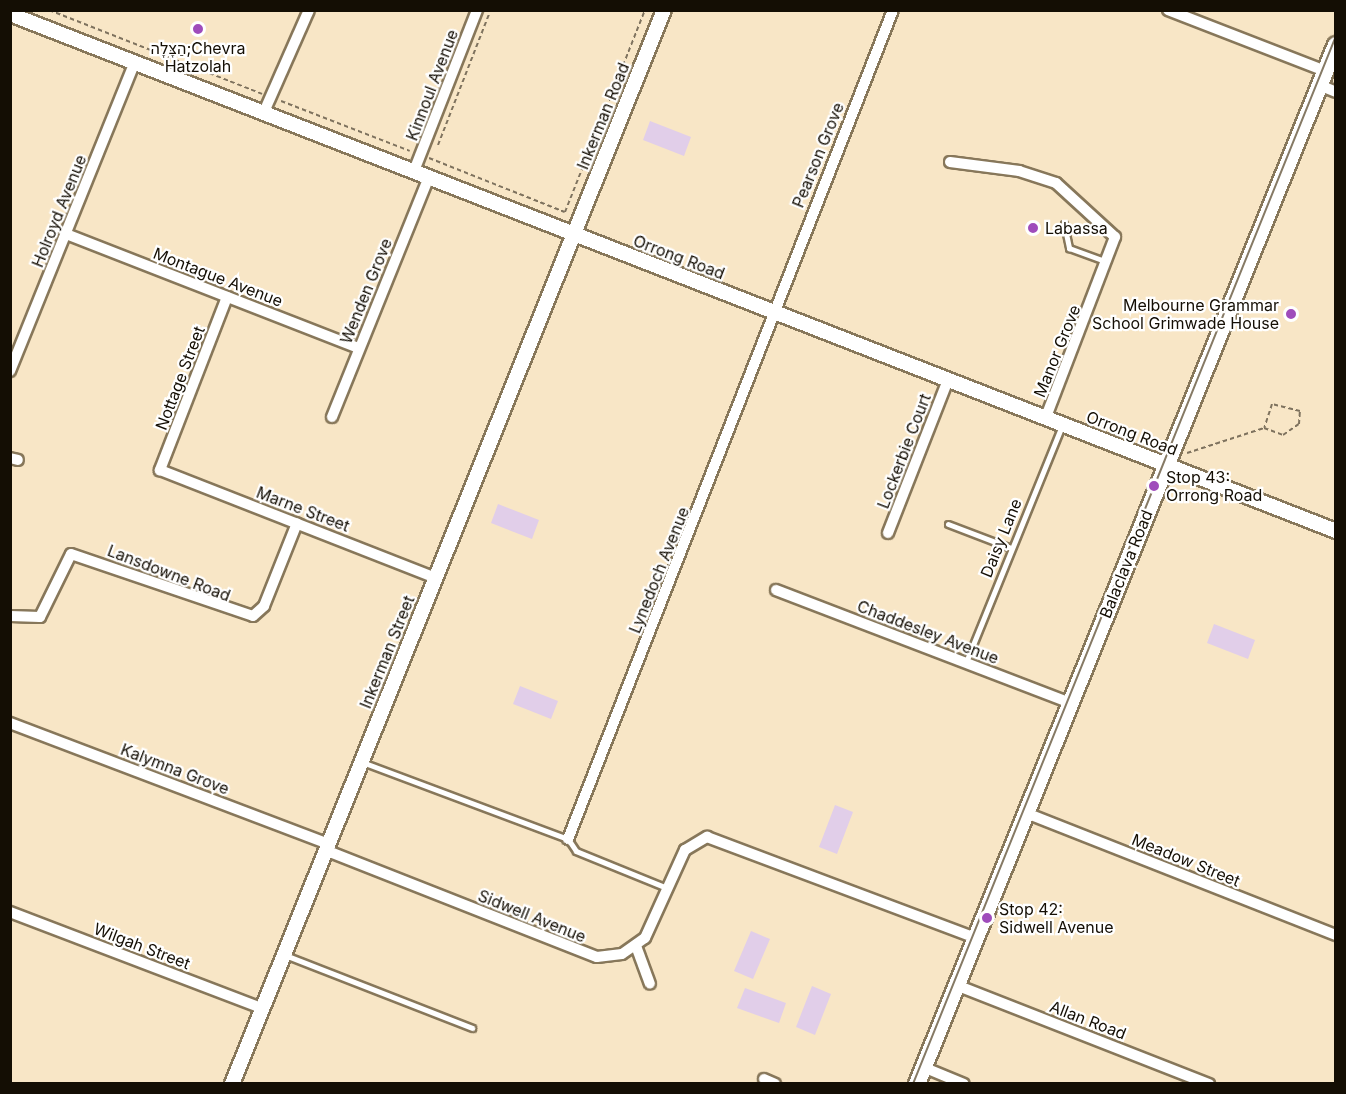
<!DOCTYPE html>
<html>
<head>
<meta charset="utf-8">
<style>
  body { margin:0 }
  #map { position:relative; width:1346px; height:1094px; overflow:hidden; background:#f8e6c6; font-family:Inter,Heebo,sans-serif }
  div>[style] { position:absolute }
  .green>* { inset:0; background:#e1cee9 }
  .path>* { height:2px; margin-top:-1px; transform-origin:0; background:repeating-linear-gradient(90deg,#7e725e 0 4.5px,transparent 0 7.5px) }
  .roads { filter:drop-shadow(2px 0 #87775a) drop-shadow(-2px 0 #87775a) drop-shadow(0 2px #87775a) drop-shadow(0 -2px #87775a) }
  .service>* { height:5px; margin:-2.5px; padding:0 2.5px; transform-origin:2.5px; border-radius:2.5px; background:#fff }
  .minor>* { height:10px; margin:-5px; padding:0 5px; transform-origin:5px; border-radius:5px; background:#fff }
  .tertiary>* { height:14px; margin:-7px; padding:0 7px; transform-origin:7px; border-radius:7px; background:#fff }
  .secondary>* { height:16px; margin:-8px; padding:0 8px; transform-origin:8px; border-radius:8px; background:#fff }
  .tram>* { height:1.5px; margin:-0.75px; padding:0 0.75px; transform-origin:0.75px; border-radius:0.75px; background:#867a65 }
  .dots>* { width:16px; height:16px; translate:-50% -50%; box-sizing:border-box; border:3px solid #fff; border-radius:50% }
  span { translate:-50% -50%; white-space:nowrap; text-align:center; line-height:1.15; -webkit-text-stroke:4.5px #fff; paint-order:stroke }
  .poi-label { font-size:16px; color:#140e04 }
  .left { translate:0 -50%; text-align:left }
  .right { translate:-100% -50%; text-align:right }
  .street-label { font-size:16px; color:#140e04 }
  .frame { position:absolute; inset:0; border:12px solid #140e04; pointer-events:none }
</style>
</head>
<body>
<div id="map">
  <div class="green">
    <div style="clip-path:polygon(650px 121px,691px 137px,684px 156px,643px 140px)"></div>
    <div style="clip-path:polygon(498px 504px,539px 520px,532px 539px,491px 523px)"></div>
    <div style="clip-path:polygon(1214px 624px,1255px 640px,1248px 659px,1207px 643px)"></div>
    <div style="clip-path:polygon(520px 686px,558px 701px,551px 719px,513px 704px)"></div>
    <div style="clip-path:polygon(835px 805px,853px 812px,837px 854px,819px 847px)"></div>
    <div style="clip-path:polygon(751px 931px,770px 939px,753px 979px,734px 971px)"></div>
    <div style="clip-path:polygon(812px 986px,831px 994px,815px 1035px,796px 1027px)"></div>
    <div style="clip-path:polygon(745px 988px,786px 1003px,779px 1023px,737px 1008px)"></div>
  </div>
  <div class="path">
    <div style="left:49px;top:10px;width:229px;rotate:21.5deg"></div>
    <div style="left:191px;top:48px;width:2px;rotate:-63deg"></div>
    <div style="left:281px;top:101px;width:138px;rotate:21.2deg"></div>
    <div style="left:438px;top:145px;width:141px;rotate:-68.7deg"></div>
    <div style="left:429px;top:158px;width:146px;rotate:21.7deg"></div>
    <div style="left:565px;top:212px;width:217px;rotate:-68.4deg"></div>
    <div style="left:1187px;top:453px;width:81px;rotate:-18deg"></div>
    <div style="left:1264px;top:428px;width:20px;rotate:20deg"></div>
    <div style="left:1283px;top:435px;width:19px;rotate:-35deg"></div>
    <div style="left:1299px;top:424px;width:13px;rotate:-86deg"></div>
    <div style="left:1300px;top:411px;width:29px;rotate:-166deg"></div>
    <div style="left:1272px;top:404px;width:25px;rotate:108deg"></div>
  </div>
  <div class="roads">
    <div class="service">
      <div style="left:1064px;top:224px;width:25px;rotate:78deg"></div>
      <div style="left:1069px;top:248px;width:38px;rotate:20deg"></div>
      <div style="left:948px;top:524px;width:67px;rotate:20.9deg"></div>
      <div style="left:966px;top:662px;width:256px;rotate:-67.9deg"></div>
      <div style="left:362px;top:762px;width:220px;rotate:20.5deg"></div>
      <div style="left:568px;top:839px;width:14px;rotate:56deg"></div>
      <div style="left:576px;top:851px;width:98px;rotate:22.1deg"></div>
      <div style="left:285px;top:955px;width:201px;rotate:21.3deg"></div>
    </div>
    <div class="minor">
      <div style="left:1168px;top:10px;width:168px;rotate:21.2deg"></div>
      <div style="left:1319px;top:85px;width:18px;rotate:22deg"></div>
      <div style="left:264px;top:112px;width:111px;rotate:-66.2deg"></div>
      <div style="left:950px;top:162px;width:70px;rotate:7.4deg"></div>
      <div style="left:1019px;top:171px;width:39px;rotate:18deg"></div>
      <div style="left:1056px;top:183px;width:80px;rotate:42.5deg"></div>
      <div style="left:1115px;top:237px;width:193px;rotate:111deg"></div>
      <div style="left:414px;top:171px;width:173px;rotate:-68.6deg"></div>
      <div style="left:66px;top:234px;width:314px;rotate:21.3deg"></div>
      <div style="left:227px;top:297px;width:186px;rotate:111.2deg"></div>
      <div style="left:160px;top:470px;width:295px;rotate:21.4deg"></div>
      <div style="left:10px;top:371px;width:333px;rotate:-68deg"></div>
      <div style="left:332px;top:417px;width:259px;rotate:-68deg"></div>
      <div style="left:10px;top:458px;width:8px;rotate:14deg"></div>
      <div style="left:888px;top:533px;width:164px;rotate:-68.6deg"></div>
      <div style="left:776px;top:590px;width:315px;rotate:21deg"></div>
      <div style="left:10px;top:616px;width:30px;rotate:2deg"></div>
      <div style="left:40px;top:617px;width:70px;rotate:-63.8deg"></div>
      <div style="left:71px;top:554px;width:192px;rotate:18.8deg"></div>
      <div style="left:253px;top:616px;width:15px;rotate:-42deg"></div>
      <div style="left:264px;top:606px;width:89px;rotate:-68.3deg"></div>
      <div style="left:10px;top:723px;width:340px;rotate:20.8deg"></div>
      <div style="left:1026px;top:813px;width:333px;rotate:21.5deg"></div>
      <div style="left:568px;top:839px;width:890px;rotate:-68.59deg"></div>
      <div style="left:325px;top:850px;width:292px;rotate:21.5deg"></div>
      <div style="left:597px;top:957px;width:25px;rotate:-7deg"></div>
      <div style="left:622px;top:954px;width:28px;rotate:-35deg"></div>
      <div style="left:645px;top:938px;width:97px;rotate:-65.6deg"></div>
      <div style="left:685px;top:850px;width:26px;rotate:-31deg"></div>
      <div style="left:707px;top:837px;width:286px;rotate:20.6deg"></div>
      <div style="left:10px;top:912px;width:270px;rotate:20.9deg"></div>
      <div style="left:636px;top:946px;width:40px;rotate:69.8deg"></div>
      <div style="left:956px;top:985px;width:272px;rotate:21.4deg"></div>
      <div style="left:923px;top:1067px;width:44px;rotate:22.5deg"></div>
      <div style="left:764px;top:1079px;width:12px;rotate:24deg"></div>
    </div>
    <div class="tertiary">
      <div style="left:10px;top:14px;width:1423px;rotate:21.3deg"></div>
      <div style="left:232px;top:1084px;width:1158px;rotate:-68.09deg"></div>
    </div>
    <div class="secondary">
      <div style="left:917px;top:1084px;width:1120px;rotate:-68.04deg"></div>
    </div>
  </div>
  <div class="tram">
    <div style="left:913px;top:1084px;width:1130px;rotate:-68.02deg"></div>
  </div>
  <div class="dots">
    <div style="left:198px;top:29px;background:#9f4cbb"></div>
    <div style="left:1033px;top:228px;background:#9f4cbb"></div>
    <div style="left:1291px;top:314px;background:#9f4cbb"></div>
    <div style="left:1154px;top:486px;background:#9f4cbb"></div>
    <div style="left:987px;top:918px;background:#9f4cbb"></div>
  </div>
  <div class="poi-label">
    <span style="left:198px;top:57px">הַצָּלָה;Chevra<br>Hatzolah</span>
    <span class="left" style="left:1045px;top:228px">Labassa</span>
    <span class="right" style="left:1279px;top:314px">Melbourne Grammar<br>School Grimwade House</span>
    <span class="left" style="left:1166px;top:486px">Stop 43:<br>Orrong Road</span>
    <span class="left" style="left:999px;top:918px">Stop 42:<br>Sidwell Avenue</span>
  </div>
  <div class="street-label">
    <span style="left:432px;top:85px;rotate:-69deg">Kinnoul Avenue</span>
    <span style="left:603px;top:116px;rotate:-68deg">Inkerman Road</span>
    <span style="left:818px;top:155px;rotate:-68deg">Pearson Grove</span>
    <span style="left:59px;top:211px;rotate:-68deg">Holroyd Avenue</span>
    <span style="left:679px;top:257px;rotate:21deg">Orrong Road</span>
    <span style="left:218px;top:277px;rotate:21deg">Montague Avenue</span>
    <span style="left:366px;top:291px;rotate:-68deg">Wenden Grove</span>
    <span style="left:1057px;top:351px;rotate:-68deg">Manor Grove</span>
    <span style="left:180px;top:378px;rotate:-69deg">Nottage Street</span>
    <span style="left:1132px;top:433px;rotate:21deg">Orrong Road</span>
    <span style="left:904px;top:451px;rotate:-69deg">Lockerbie Court</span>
    <span style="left:303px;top:509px;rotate:21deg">Marne Street</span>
    <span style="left:1001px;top:538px;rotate:-68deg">Daisy Lane</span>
    <span style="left:1126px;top:564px;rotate:-68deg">Balaclava Road</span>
    <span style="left:659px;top:570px;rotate:-68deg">Lynedoch Avenue</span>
    <span style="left:169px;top:573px;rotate:21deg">Lansdowne Road</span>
    <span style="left:928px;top:632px;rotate:21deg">Chaddesley Avenue</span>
    <span style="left:387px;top:652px;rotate:-68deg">Inkerman Street</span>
    <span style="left:175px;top:769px;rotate:21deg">Kalymna Grove</span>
    <span style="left:1186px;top:860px;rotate:22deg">Meadow Street</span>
    <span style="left:532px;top:916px;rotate:22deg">Sidwell Avenue</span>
    <span style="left:142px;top:946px;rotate:21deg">Wilgah Street</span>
    <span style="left:1088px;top:1020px;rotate:21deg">Allan Road</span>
  </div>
  <div class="frame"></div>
</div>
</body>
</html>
